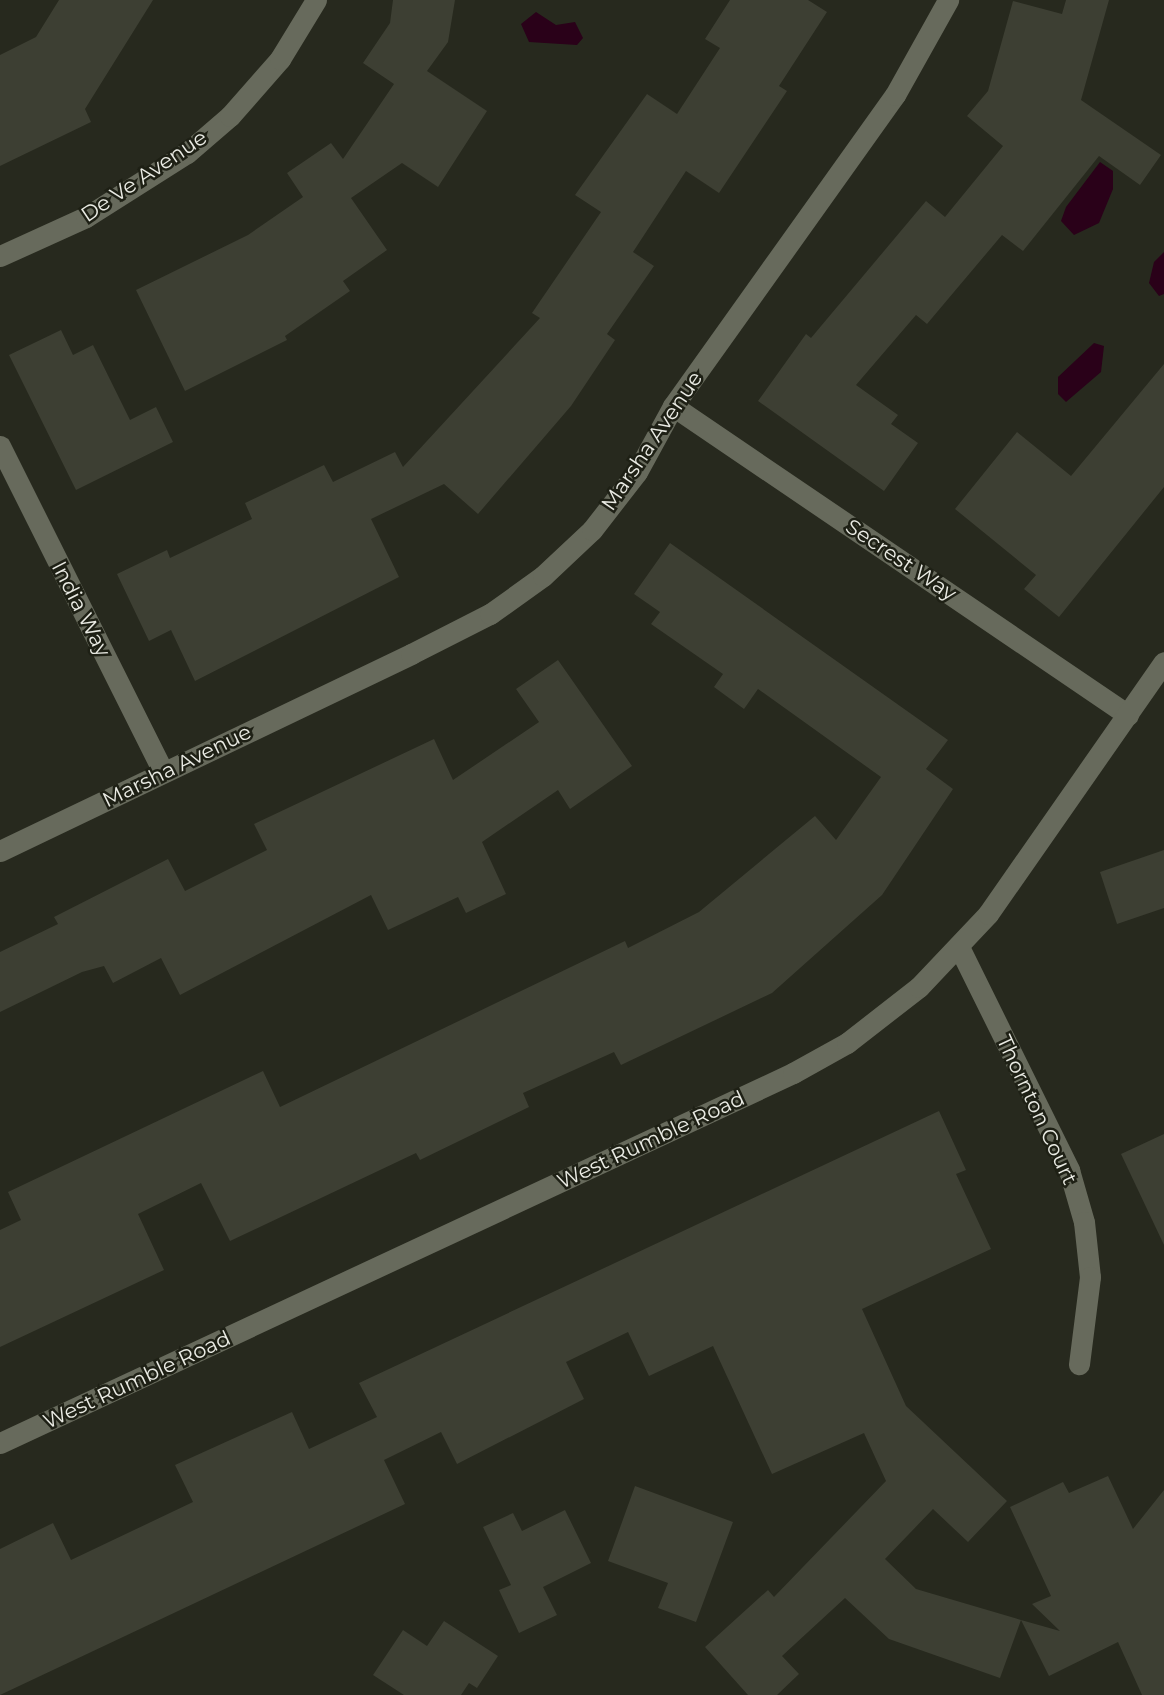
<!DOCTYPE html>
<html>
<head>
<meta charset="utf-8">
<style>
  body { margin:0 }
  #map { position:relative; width:1164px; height:1695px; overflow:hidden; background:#27291e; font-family:Montserrat,sans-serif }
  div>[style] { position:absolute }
  .water>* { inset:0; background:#2a0119 }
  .building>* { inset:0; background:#3d3f33 }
  .minor>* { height:21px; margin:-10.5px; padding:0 10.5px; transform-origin:10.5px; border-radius:10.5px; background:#676a5c }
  span { translate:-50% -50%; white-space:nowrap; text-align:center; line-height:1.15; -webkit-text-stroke:5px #1e2015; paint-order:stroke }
  .street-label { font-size:21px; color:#eaebe4 }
</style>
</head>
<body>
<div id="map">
  <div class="water">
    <div style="clip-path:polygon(536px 12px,556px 25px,575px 22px,583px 38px,577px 45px,529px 42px,521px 24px)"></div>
    <div style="clip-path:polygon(1100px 162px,1113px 171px,1113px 189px,1099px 223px,1074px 235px,1061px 221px,1066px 207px)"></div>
    <div style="clip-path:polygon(1164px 252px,1164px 294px,1159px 296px,1149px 283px,1154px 262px)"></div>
    <div style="clip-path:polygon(1094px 343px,1104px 346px,1101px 372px,1066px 402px,1058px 394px,1058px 377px)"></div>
  </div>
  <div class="building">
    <div style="clip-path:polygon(59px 0,153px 0,85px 109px,91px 122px,0 166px,0 55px,36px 37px)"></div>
    <div style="clip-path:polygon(393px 0,455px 0,448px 42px,427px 71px,487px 111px,438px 187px,402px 163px,351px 198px,387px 250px,343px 281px,350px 291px,285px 336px,287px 340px,185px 391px,136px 290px,248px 235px,303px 197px,287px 173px,331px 143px,343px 159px,394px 84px,363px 63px,390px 23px)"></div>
    <div style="clip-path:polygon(730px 0,808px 0,827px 12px,779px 86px,787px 91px,719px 193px,686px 171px,633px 252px,654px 266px,607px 334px,615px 340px,571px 406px,478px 514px,444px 484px,371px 519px,399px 577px,195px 681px,171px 630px,149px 641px,117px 574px,167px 550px,170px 558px,252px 519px,245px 503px,324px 465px,333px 482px,395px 452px,403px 467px,540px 318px,532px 313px,601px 212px,575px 195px,647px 94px,677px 114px,720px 48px,705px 39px)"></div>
    <div style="clip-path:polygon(1066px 0,1109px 0,1081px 100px,1161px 155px,1140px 185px,1099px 156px,1023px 251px,1002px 235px,927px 324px,916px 315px,856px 385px,898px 415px,891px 424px,918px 443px,884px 491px,758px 401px,806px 334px,811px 338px,926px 201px,945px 217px,1003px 146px,967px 116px,988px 91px,1013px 1px,1062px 14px)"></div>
    <div style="clip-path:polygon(61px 330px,73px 355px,93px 345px,130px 420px,156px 407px,173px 442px,76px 490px,9px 355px)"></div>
    <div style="clip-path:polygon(1164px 364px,1164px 487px,1059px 617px,1024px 589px,1036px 575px,955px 509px,1017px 432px,1071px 476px)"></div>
    <div style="clip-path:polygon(670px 543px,948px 740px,926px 769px,953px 789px,882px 895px,772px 993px,621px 1065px,614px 1052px,523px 1093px,529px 1107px,420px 1160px,416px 1153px,230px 1241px,201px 1183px,138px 1214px,164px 1270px,0 1347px,0 1230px,21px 1220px,8px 1192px,263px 1071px,280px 1107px,625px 941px,628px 948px,699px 912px,815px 816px,836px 840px,881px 777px,758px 689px,744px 709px,714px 687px,723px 674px,651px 624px,660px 612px,634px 594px)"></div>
    <div style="clip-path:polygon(558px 660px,632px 766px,570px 809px,558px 790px,482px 842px,506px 894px,466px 913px,458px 897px,388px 930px,371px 895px,180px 995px,161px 958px,113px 983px,104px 966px,82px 972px,0 1012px,0 952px,58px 924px,54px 917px,168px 859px,185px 891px,267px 850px,254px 824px,434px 739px,453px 780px,539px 722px,516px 689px)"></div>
    <div style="clip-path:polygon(1164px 850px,1164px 908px,1117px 924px,1100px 872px)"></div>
    <div style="clip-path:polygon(939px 1111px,966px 1170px,956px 1174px,991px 1249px,862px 1309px,906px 1406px,1007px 1501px,968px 1542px,933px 1509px,885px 1559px,916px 1589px,1021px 1620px,1000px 1678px,889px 1639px,845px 1598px,782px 1656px,799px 1674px,777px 1695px,748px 1695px,705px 1647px,768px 1590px,774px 1597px,886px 1481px,864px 1433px,772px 1474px,713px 1346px,649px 1376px,628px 1332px,566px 1362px,584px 1399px,457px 1464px,441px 1432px,384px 1460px,405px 1504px,0 1695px,0 1549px,53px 1523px,71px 1560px,193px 1502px,175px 1465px,292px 1412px,309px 1449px,377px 1417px,359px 1383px)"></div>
    <div style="clip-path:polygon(1164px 1134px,1164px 1245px,1121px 1154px)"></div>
    <div style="clip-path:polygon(1108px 1476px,1133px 1529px,1164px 1490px,1164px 1695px,1142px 1695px,1118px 1642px,1049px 1676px,1021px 1620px,1060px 1631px,1032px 1604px,1051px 1596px,1010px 1507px,1063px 1482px,1069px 1493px)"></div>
    <div style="clip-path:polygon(635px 1486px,733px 1522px,696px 1622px,658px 1608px,668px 1583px,608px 1561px)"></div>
    <div style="clip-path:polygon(565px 1510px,591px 1563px,543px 1587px,557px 1615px,519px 1633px,499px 1590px,511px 1585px,483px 1527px,513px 1513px,522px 1531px)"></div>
    <div style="clip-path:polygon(444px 1621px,498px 1656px,477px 1688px,469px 1683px,461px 1695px,404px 1695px,373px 1675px,403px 1630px,427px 1646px)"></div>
  </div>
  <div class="minor">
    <div style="left:0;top:256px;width:94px;rotate:-24.4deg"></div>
    <div style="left:86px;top:217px;width:120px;rotate:-32.4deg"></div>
    <div style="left:187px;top:153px;width:57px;rotate:-40.7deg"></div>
    <div style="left:230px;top:116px;width:76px;rotate:-48.7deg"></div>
    <div style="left:280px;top:59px;width:69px;rotate:-58.6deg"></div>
    <div style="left:673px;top:406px;width:550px;rotate:34.18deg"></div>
    <div style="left:0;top:446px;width:364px;rotate:63.4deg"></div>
    <div style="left:0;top:851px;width:456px;rotate:-25.6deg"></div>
    <div style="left:411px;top:654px;width:89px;rotate:-26.9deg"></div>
    <div style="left:490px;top:614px;width:65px;rotate:-35.6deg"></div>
    <div style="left:543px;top:576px;width:67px;rotate:-43.2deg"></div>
    <div style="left:592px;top:530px;width:73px;rotate:-52.2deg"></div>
    <div style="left:637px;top:472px;width:75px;rotate:-61.4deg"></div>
    <div style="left:673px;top:406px;width:382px;rotate:-54.5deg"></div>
    <div style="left:895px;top:95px;width:109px;rotate:-60.8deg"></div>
    <div style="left:959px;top:947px;width:249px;rotate:63.7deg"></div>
    <div style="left:1069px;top:1170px;width:54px;rotate:73.9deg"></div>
    <div style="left:1084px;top:1222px;width:55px;rotate:83.8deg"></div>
    <div style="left:1090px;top:1277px;width:88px;rotate:97.2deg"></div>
    <div style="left:0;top:1443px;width:875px;rotate:-25.01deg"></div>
    <div style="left:793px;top:1073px;width:62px;rotate:-29.1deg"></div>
    <div style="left:847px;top:1043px;width:91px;rotate:-37.9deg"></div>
    <div style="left:919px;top:987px;width:100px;rotate:-46.6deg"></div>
    <div style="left:988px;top:914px;width:307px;rotate:-55.1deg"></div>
  </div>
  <div class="street-label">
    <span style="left:144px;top:176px;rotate:-34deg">De Ve Avenue</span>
    <span style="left:652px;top:441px;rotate:-56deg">Marsha Avenue</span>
    <span style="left:901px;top:560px;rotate:34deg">Secrest Way</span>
    <span style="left:81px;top:609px;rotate:63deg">India Way</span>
    <span style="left:177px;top:766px;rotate:-26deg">Marsha Avenue</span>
    <span style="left:1037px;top:1110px;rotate:65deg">Thornton Court</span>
    <span style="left:651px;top:1140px;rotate:-25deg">West Rumble Road</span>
    <span style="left:137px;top:1380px;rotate:-25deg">West Rumble Road</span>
  </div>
</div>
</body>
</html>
